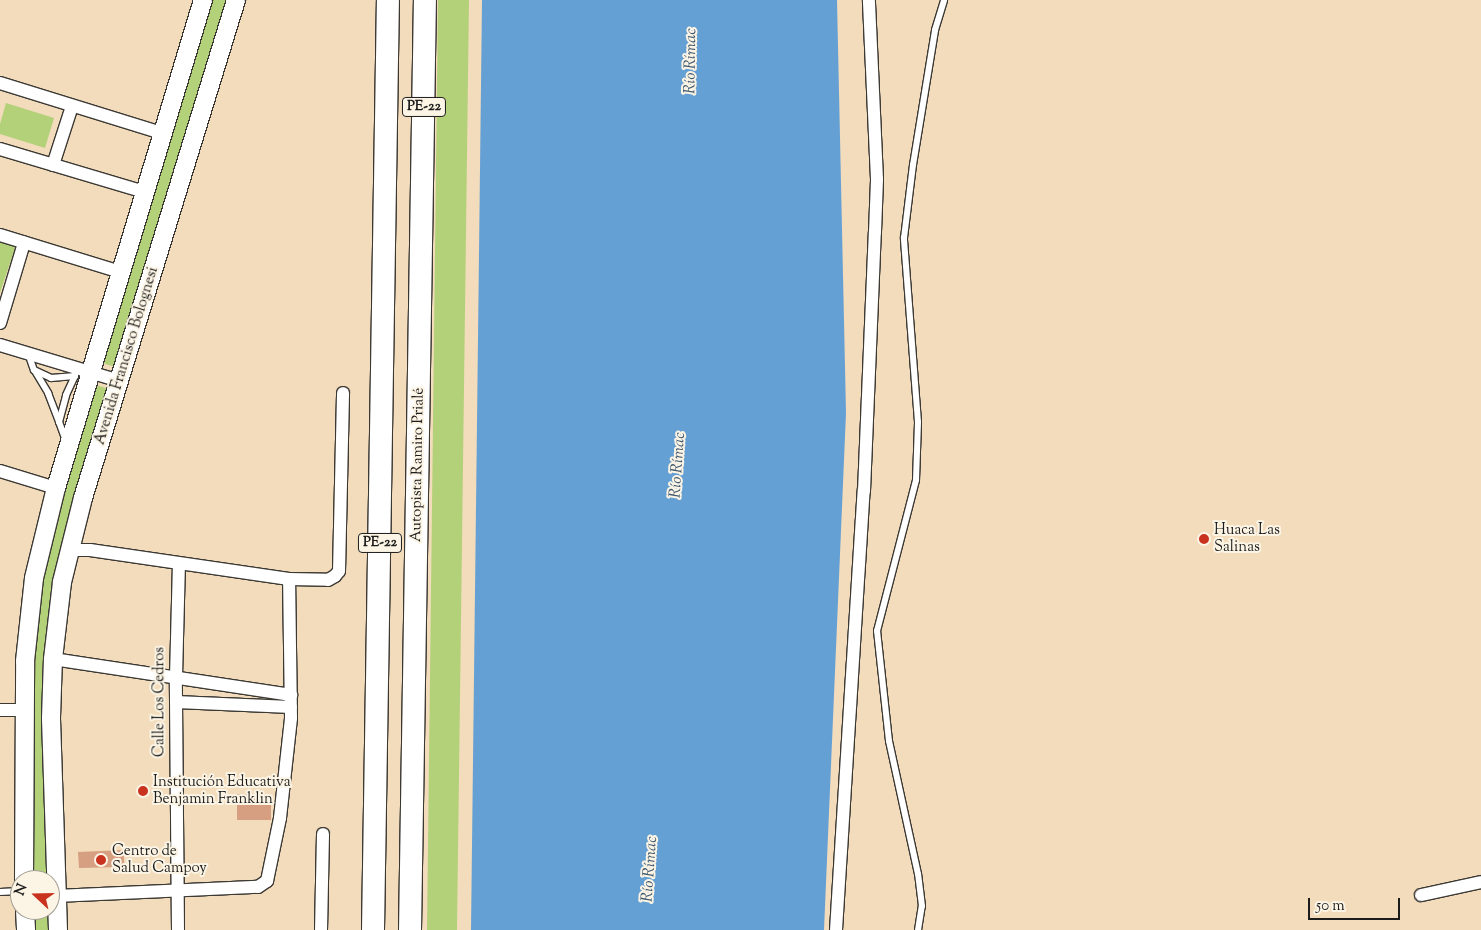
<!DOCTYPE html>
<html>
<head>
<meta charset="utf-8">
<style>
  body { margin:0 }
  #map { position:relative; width:1481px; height:930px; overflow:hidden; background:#f2dcbc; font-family:"Sorts Mill Goudy",serif }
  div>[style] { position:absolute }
  .green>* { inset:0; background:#b2d178 }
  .water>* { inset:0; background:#65a0d5 }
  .building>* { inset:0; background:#d79f81 }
  .roads { filter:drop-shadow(1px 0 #3c3934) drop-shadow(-1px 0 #3c3934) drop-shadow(0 1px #3c3934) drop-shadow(0 -1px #3c3934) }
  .lane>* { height:6px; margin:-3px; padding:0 3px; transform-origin:3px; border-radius:3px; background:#fff }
  .street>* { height:12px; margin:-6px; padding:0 6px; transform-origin:6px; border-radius:6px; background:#fff }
  .secondary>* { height:18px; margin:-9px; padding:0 9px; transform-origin:9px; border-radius:9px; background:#fff }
  .highway>* { height:22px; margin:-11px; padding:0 11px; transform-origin:11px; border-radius:11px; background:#fff }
  .dots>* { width:14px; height:14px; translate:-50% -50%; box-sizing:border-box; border:2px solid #fcf5e5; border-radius:50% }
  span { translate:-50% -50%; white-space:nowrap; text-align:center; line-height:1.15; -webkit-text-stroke:4px #fcf5e5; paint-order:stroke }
  .shield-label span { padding:1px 4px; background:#fcf5e5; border:1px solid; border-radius:4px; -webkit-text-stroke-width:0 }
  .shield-label { font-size:14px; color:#1c1c1c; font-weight:700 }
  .street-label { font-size:15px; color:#1c1c1c }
  .poi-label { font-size:15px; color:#1c1c1c }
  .left { translate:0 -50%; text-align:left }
  .water-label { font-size:16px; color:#3d576f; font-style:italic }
  .north { position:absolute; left:10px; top:870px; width:50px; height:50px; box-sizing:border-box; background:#fcf5e5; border:1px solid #a29e95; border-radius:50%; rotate:291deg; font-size:14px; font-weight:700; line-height:20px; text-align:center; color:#1c1c1c }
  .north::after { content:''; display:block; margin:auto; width:18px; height:22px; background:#c8321e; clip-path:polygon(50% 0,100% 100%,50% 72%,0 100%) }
  .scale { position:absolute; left:1308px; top:898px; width:92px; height:22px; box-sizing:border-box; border:2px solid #1c1c1c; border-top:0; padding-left:6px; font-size:15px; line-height:18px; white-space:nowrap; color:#1c1c1c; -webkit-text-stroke:4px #fcf5e5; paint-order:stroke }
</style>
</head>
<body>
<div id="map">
  <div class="green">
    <div style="clip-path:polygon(208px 0,232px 0,116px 367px,105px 364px,100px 357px)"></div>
    <div style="clip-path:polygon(438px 0,469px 0,457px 930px,427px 930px)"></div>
    <div style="clip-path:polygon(6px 103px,54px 118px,45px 148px,0 134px,0 124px)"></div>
    <div style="clip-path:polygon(0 240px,16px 245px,0 293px)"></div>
    <div style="clip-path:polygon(96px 385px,106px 388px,108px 397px,62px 556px,52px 930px,32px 930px,32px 910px,50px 910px,50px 880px,31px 880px,28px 710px,46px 548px)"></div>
  </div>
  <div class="water">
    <div style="clip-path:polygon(482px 0,837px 0,846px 413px,824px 930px,471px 930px)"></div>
  </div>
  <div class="building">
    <div style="clip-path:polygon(237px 794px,271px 795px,271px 820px,237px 820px)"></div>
    <div style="clip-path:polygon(124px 850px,124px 867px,79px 868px,78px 852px)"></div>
  </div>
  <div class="roads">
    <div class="lane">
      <div style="left:28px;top:353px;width:18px;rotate:71deg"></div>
      <div style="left:34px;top:370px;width:19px;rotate:25deg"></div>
      <div style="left:51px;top:378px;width:24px;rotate:-5deg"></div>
      <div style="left:75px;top:376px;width:2px;rotate:-90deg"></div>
      <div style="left:35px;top:371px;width:26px;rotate:59deg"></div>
      <div style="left:48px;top:393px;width:31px;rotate:69deg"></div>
      <div style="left:66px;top:441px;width:20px;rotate:-110deg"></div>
      <div style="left:59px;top:422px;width:28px;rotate:-75deg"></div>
      <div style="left:66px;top:395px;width:21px;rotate:-65deg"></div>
      <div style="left:0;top:892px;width:20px;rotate:-3deg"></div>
      <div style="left:918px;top:930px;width:24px;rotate:-81deg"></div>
      <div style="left:922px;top:906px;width:32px;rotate:-97deg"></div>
      <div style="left:918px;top:874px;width:136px;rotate:-102.3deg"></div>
      <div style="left:889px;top:741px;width:111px;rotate:-96.2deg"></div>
      <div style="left:877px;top:631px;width:156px;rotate:-75.5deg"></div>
      <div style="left:916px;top:480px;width:58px;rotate:-88deg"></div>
      <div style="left:918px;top:422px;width:185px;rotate:-94.4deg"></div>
      <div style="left:904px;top:238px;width:74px;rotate:-83deg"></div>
      <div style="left:913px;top:165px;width:137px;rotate:-80.7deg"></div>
      <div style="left:935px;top:30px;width:31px;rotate:-73deg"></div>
    </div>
    <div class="street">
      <div style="left:0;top:83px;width:170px;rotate:17.2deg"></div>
      <div style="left:0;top:149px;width:150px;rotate:16.6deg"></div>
      <div style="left:53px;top:165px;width:62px;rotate:-72.1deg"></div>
      <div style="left:0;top:235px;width:126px;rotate:17.1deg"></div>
      <div style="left:0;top:323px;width:84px;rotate:-73.3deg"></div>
      <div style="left:0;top:345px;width:124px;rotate:16.8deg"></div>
      <div style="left:0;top:471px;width:59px;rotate:16.9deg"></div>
      <div style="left:70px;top:550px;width:20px"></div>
      <div style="left:90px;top:550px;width:201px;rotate:8.3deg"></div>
      <div style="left:289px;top:579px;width:39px;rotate:1deg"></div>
      <div style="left:328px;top:580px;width:8px;rotate:-30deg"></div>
      <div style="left:335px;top:576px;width:6px;rotate:-51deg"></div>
      <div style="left:339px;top:571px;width:178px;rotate:-88.7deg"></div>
      <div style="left:53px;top:659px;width:241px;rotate:8.6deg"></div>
      <div style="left:176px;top:702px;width:115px;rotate:2.5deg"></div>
      <div style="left:0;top:710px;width:23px"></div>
      <div style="left:1421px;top:895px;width:61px;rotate:-12.2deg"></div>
      <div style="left:56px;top:896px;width:202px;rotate:-2.6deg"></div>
      <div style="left:258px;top:887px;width:11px;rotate:-34deg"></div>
      <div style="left:267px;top:881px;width:64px;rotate:-78.3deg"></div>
      <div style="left:280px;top:818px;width:101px;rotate:-83.7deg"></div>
      <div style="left:291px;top:718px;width:139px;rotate:-90.8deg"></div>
      <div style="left:178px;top:930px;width:253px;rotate:-90.5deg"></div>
      <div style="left:176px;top:677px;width:113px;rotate:-88.5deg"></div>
      <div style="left:321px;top:930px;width:96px;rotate:-88.8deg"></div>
      <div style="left:836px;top:930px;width:440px;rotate:-86.4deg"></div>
      <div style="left:864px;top:491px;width:259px;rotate:-87.6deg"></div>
      <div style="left:875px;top:232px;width:53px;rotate:-87.8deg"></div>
      <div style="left:877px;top:179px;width:179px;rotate:-92.6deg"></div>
    </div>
    <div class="secondary">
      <div style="left:24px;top:880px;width:219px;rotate:-89.7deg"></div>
      <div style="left:25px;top:661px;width:83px;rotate:-83.8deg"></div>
      <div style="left:34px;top:578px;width:93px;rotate:-76.3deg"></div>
      <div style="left:56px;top:488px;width:510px;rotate:-73.24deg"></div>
      <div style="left:25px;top:910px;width:20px;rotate:87deg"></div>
      <div style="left:58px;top:930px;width:212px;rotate:-91.9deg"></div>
      <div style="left:51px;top:718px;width:59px;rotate:-88.1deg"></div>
      <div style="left:53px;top:659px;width:78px;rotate:-83.3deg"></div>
      <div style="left:62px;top:582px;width:87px;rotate:-76deg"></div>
      <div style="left:83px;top:498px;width:521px;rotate:-72.92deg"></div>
    </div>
    <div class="highway">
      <div style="left:373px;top:930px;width:930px;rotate:-89.08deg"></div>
      <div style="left:410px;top:930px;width:930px;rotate:-89.08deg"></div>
    </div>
  </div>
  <div class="dots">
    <div style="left:1204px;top:539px;background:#c8321e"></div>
    <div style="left:143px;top:791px;background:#c8321e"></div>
    <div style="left:101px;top:860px;background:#c8321e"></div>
  </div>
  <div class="shield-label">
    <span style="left:424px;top:107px">PE-22</span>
    <span style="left:380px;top:543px">PE-22</span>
  </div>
  <div class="street-label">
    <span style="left:127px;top:356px;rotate:-73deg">Avenida Francisco Bolognesi</span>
    <span style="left:418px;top:465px;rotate:-89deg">Autopista Ramiro Prialé</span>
    <span style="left:160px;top:702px;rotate:-90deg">Calle Los Cedros</span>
  </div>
  <div class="poi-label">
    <span class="left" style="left:1214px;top:539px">Huaca Las<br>Salinas</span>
    <span class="left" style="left:153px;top:791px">Institución Educativa<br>Benjamin Franklin</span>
    <span class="left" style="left:112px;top:860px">Centro de<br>Salud Campoy</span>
  </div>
  <div class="water-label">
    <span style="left:692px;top:61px;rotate:-89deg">Río Rímac</span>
    <span style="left:679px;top:465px;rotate:-86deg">Río Rímac</span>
    <span style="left:651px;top:869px;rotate:-86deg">Río Rímac</span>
  </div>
  <div class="north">N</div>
  <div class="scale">50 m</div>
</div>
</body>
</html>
